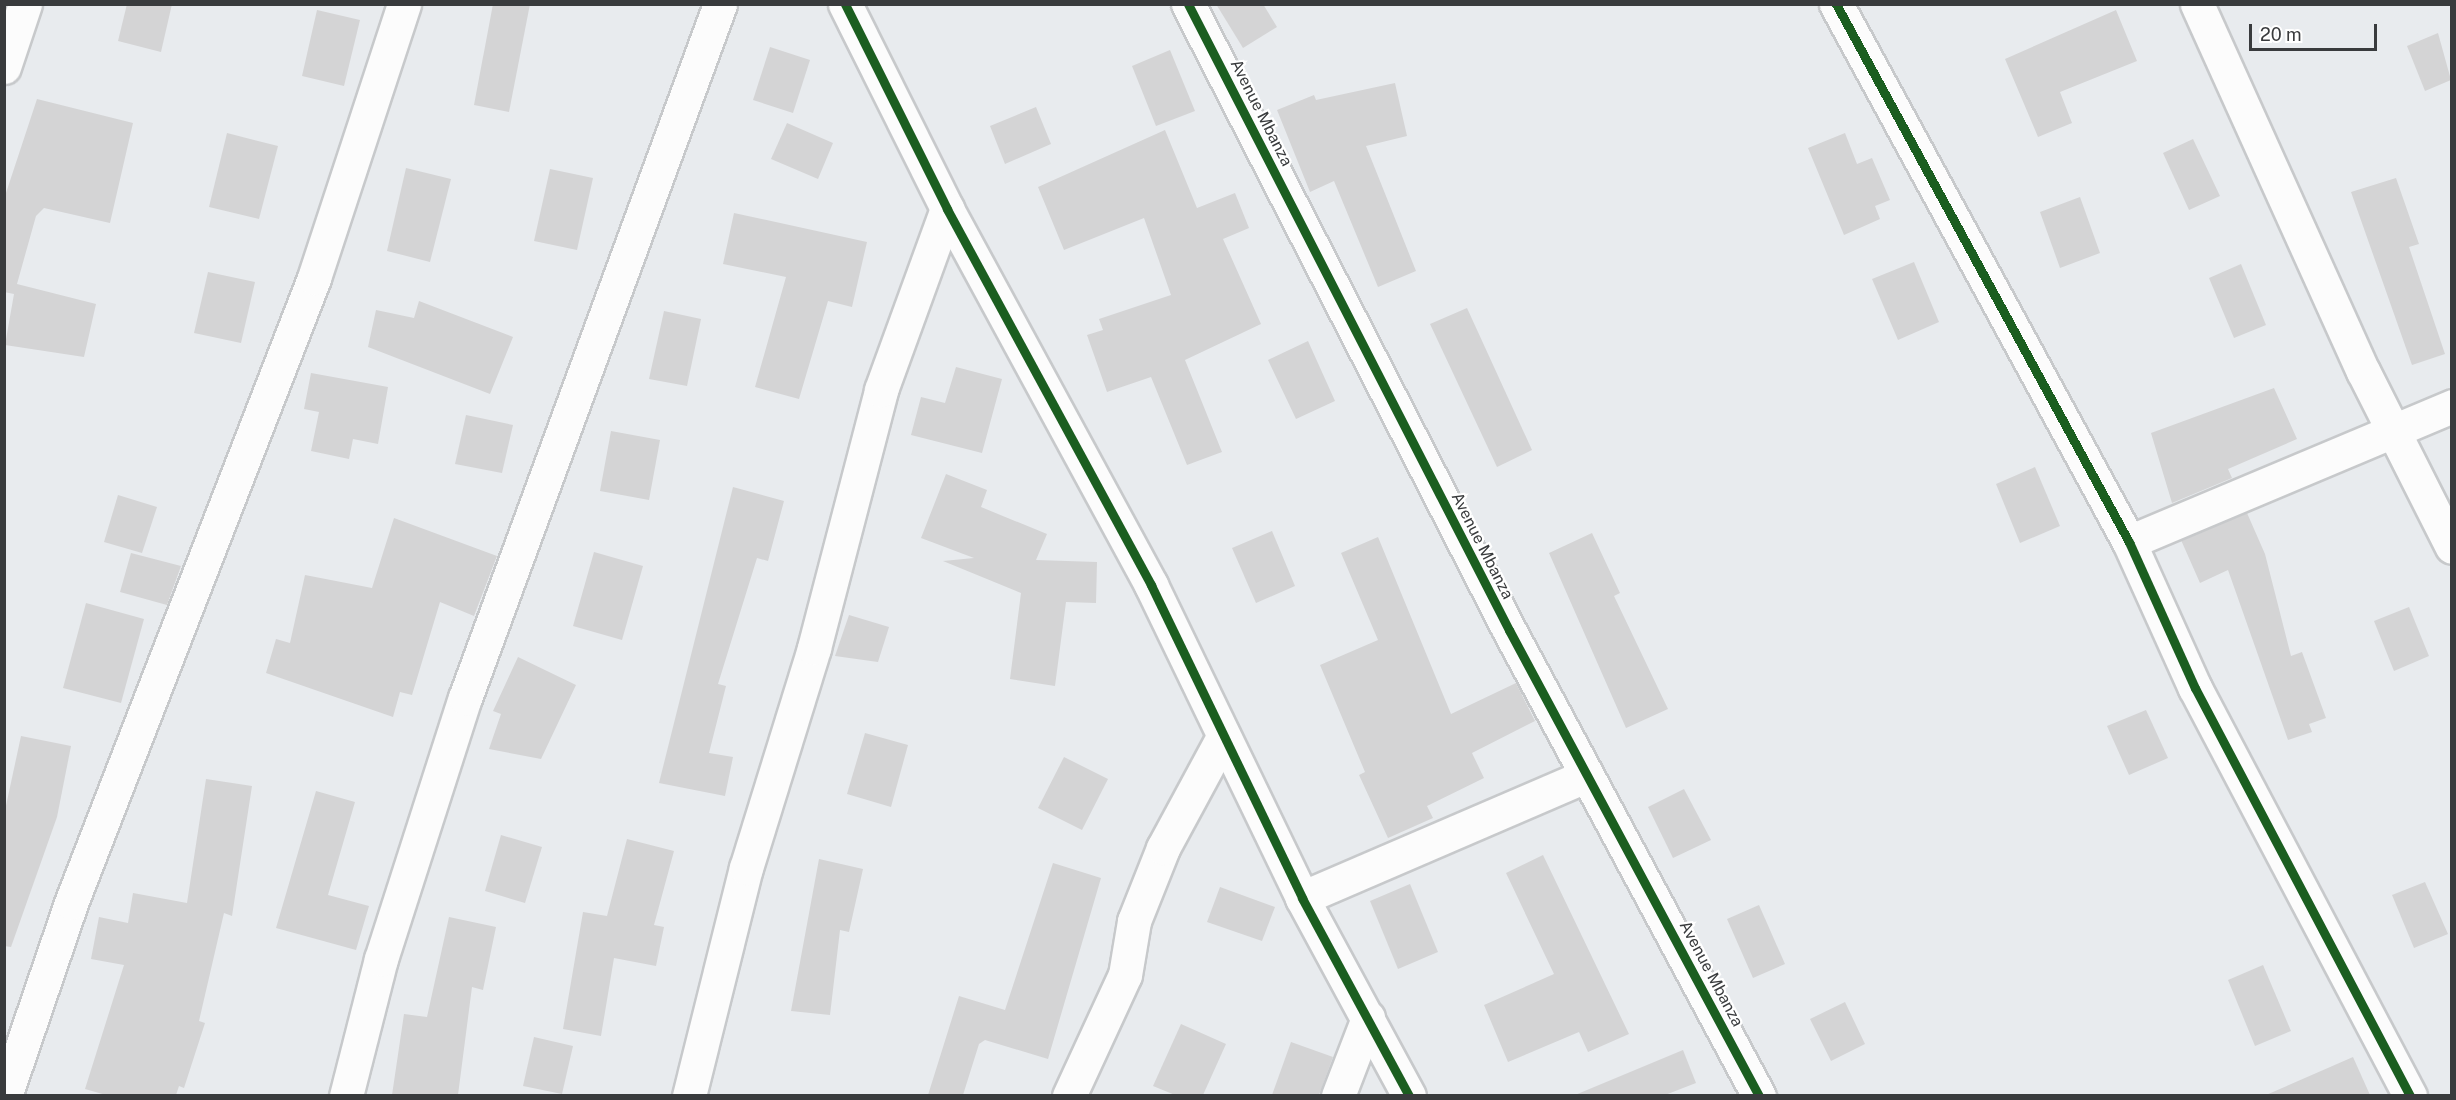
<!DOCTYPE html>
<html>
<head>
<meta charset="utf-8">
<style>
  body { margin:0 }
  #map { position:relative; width:2456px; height:1100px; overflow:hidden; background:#e8ebee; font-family:"Public Sans",sans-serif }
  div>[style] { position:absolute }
  .building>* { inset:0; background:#d4d4d5 }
  .roads { filter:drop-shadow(2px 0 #c7c9cb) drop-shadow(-2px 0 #c7c9cb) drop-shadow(0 2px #c7c9cb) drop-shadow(0 -2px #c7c9cb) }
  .minor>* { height:33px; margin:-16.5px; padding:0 16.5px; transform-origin:16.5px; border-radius:16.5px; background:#fcfcfc }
  .secondary>* { height:33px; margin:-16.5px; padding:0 16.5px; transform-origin:16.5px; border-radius:16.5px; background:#fcfcfc }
  .cycleway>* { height:9px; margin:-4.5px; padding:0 4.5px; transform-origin:4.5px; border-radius:4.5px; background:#1b5e20 }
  span { translate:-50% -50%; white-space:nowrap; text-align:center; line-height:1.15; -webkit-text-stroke:4.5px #fff; paint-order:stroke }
  .street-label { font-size:16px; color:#393b3d }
  .frame { position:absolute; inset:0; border:6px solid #393b3d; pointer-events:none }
  .scale { position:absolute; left:2249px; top:24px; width:128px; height:27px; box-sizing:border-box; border:3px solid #393b3d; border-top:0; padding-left:8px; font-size:18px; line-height:21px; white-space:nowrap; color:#393b3d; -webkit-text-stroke:4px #fff; paint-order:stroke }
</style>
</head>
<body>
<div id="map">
  <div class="building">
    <div style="clip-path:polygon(127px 4px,172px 4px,161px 52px,118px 41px)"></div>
    <div style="clip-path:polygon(493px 4px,530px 4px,509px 112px,474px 105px)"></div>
    <div style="clip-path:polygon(1216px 4px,1263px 4px,1277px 27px,1243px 48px)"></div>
    <div style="clip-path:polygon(317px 10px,360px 20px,344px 86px,302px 76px)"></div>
    <div style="clip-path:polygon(2116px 10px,2137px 61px,2060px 92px,2072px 123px,2038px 137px,2005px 59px)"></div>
    <div style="clip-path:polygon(2438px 33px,2451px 80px,2425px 91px,2407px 46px)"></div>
    <div style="clip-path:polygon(770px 47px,810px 60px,793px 113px,753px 100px)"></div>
    <div style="clip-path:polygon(1170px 50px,1195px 111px,1156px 126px,1132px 66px)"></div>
    <div style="clip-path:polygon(1395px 83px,1407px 136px,1366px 146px,1416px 271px,1378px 287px,1334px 181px,1310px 192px,1277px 110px,1314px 95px,1316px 100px)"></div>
    <div style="clip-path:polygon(37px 99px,133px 123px,110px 223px,44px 208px,36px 216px,17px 284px,96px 304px,84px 357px,5px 345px,14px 294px,4px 292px,4px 199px)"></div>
    <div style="clip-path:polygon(1036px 107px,1051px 144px,1005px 164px,990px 126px)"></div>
    <div style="clip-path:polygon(787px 123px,833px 143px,818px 179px,771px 159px)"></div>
    <div style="clip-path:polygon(1165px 130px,1197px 208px,1235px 193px,1249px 228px,1223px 239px,1261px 324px,1185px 360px,1222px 452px,1187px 465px,1151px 377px,1107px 392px,1087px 335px,1103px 330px,1099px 319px,1171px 295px,1144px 218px,1064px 250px,1038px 187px)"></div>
    <div style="clip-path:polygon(227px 133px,278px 146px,259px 219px,209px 207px)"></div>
    <div style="clip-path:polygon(1845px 133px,1857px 164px,1872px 158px,1890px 200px,1875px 206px,1880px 219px,1844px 235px,1808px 148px)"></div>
    <div style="clip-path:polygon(2193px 139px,2220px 196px,2189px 210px,2163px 153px)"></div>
    <div style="clip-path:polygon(406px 168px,451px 179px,430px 262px,387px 251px)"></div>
    <div style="clip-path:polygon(550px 169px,593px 178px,577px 250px,534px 241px)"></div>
    <div style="clip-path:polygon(2396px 178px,2419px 244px,2409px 247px,2445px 354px,2412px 365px,2351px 192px)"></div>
    <div style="clip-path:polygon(2080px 197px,2100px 253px,2060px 268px,2040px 212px)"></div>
    <div style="clip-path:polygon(734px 213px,867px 242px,852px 307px,828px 301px,799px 399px,755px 387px,786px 277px,723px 264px)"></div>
    <div style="clip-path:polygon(1914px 262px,1939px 322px,1898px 340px,1872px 279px)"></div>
    <div style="clip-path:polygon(2241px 264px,2266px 325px,2234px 338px,2209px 278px)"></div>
    <div style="clip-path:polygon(208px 272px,255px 282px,241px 343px,194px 333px)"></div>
    <div style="clip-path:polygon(419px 301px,513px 337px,490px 394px,368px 347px,376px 310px,414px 318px)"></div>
    <div style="clip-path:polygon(1467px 308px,1532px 450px,1497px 467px,1430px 324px)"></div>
    <div style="clip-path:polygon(664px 311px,701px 319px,687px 386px,649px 379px)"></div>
    <div style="clip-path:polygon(1308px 341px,1335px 401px,1296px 419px,1268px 360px)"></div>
    <div style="clip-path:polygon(956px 367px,1002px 379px,982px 453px,911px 435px,921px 397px,945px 403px)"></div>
    <div style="clip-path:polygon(311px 373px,388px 387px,378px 444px,353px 439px,349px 459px,311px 451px,319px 412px,304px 409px)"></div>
    <div style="clip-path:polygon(2274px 388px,2297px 439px,2228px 469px,2232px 478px,2172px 503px,2151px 433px)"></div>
    <div style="clip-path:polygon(466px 415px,513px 425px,502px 473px,455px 464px)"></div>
    <div style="clip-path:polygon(611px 431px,660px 440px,649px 500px,600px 491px)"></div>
    <div style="clip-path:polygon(2035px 467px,2060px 526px,2020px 543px,1996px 484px)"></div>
    <div style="clip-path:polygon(946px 474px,987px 490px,981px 507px,1047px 534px,1036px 560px,1097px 562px,1096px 603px,1066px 602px,1055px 686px,1010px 679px,1021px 593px,943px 561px,974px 558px,921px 538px)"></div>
    <div style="clip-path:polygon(733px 487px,784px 501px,768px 561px,757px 558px,718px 684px,726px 686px,709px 753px,733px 757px,725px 796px,659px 783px)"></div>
    <div style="clip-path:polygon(118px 495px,157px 507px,142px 553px,104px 542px)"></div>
    <div style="clip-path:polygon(2247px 513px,2265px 554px,2291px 656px,2302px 652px,2326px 718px,2309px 724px,2312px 732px,2288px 740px,2228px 570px,2200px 583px,2181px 540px)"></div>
    <div style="clip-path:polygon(394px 518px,497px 556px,474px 616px,440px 602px,412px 695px,400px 692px,393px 717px,266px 673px,276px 639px,290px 643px,305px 575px,372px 588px)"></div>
    <div style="clip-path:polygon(1272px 531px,1295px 586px,1256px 603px,1232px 548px)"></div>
    <div style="clip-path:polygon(1592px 533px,1620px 593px,1614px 596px,1668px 709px,1626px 728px,1549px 553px)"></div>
    <div style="clip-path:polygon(1378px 537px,1451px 714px,1516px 683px,1535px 721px,1472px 753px,1484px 778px,1427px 806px,1433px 818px,1388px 838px,1359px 775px,1365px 772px,1320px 665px,1378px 640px,1341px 553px)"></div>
    <div style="clip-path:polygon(594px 552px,643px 566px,622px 640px,573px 626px)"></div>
    <div style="clip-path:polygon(131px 553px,181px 566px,167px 605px,120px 592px)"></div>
    <div style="clip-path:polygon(86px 603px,144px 619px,121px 703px,63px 688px)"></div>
    <div style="clip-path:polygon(2409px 607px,2429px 656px,2394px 671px,2374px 621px)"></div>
    <div style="clip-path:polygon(849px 615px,889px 627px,878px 662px,835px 656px)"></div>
    <div style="clip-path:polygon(518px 657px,576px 685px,541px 759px,489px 749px,501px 714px,493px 711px)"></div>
    <div style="clip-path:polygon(2146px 710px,2168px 758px,2129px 775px,2107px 726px)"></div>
    <div style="clip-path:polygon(865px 733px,908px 745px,891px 807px,847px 794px)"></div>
    <div style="clip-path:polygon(21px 736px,71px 746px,57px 817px,11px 947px,4px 946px,4px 815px)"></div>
    <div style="clip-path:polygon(1064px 757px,1108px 779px,1082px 830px,1038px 808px)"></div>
    <div style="clip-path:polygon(206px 779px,252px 786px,232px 916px,224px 913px,199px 1021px,205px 1023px,184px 1088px,179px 1086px,176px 1095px,106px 1095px,85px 1089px,124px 965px,91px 959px,99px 917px,128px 923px,133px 893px,187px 903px)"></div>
    <div style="clip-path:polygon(1684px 789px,1711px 840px,1673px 858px,1648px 807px)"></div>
    <div style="clip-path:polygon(316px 791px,355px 802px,328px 895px,369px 906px,356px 950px,276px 928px)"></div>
    <div style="clip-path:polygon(501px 835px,542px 847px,525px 903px,485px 891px)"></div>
    <div style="clip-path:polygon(627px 839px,674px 851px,654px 925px,664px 927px,656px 966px,614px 958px,601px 1036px,563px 1029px,583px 912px,607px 916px)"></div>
    <div style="clip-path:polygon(1543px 855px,1629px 1034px,1588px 1052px,1579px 1032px,1508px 1062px,1484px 1005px,1554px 974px,1506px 873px)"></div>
    <div style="clip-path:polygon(819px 859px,863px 869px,849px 932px,840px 930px,830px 1015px,791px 1011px)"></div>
    <div style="clip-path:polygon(1053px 863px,1101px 878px,1048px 1059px,985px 1040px,979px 1044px,963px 1095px,928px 1095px,959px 996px,1005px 1010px)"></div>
    <div style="clip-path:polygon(2425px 882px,2448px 934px,2414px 948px,2392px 895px)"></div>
    <div style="clip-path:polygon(1410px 884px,1438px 952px,1398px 969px,1370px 901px)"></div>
    <div style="clip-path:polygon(1220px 887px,1275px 907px,1262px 941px,1207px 922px)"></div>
    <div style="clip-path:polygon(1759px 905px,1785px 964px,1753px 978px,1727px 919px)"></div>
    <div style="clip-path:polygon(449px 917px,496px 927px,483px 990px,472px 987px,458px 1095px,392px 1095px,404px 1014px,427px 1017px)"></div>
    <div style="clip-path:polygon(2263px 965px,2291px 1031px,2255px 1046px,2228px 980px)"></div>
    <div style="clip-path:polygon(1845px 1002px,1865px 1044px,1831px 1061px,1810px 1019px)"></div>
    <div style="clip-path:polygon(1181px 1024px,1226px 1044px,1203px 1095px,1175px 1095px,1153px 1086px)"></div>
    <div style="clip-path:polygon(534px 1037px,573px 1046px,562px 1094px,523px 1086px)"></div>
    <div style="clip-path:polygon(1291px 1042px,1333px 1057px,1319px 1095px,1272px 1095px)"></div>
    <div style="clip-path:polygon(1683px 1050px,1696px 1083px,1665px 1095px,1575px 1095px)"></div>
    <div style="clip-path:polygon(2353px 1057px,2370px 1095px,2266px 1095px)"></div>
  </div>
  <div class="roads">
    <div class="minor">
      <div style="left:845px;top:4px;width:229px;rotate:63.5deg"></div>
      <div style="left:947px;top:209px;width:428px;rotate:61.5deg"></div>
      <div style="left:1151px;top:585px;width:348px;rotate:64.2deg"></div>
      <div style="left:1302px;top:898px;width:225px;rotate:61.6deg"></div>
      <div style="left:1188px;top:4px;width:704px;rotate:62.85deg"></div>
      <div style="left:1509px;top:630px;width:529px;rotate:61.79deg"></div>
      <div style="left:1836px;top:4px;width:613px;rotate:61.43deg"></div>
      <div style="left:2129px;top:542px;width:160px;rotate:65.7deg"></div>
      <div style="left:2195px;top:688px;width:461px;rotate:62.2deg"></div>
      <div style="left:2197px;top:4px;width:403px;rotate:65.7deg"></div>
      <div style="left:2363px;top:371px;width:197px;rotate:63.2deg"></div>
      <div style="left:2129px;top:542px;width:350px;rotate:-22.8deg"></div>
      <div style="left:1302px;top:898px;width:310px;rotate:-23.3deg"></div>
      <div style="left:5px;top:1096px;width:204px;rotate:-71.1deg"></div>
      <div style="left:71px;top:903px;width:671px;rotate:-68.75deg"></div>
      <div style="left:314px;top:278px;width:288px;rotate:-71.8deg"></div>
      <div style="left:346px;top:1096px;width:141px;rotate:-75.7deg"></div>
      <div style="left:381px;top:959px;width:274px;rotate:-72.2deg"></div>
      <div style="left:465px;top:698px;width:739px;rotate:-69.82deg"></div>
      <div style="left:689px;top:1096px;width:235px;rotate:-76deg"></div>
      <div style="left:746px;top:868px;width:230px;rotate:-72.8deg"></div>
      <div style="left:814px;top:648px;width:267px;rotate:-75.4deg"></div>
      <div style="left:881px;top:390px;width:193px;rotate:-70deg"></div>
      <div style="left:1069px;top:1096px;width:133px;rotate:-65.2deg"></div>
      <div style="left:1125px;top:975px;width:55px;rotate:-80.5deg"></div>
      <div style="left:1134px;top:921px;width:79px;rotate:-68.3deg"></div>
      <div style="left:1163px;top:848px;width:124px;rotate:-61.6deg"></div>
      <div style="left:1338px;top:1096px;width:84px;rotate:-69deg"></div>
    </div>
    <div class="secondary">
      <div style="left:4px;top:67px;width:66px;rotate:-71.6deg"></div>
    </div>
  </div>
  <div class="cycleway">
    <div style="left:845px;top:4px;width:229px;rotate:63.5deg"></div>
    <div style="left:947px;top:209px;width:428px;rotate:61.5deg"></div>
    <div style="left:1151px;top:585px;width:348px;rotate:64.2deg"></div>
    <div style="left:1302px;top:898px;width:225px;rotate:61.6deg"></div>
    <div style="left:1188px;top:4px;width:704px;rotate:62.85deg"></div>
    <div style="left:1509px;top:630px;width:529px;rotate:61.79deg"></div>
    <div style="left:1836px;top:4px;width:613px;rotate:61.43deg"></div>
    <div style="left:2129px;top:542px;width:160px;rotate:65.7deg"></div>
    <div style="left:2195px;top:688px;width:461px;rotate:62.2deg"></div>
  </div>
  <div class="street-label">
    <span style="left:1261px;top:113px;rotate:63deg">Avenue Mbanza</span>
    <span style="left:1482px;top:546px;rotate:63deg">Avenue Mbanza</span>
    <span style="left:1711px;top:974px;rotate:62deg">Avenue Mbanza</span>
  </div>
  <div class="frame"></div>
  <div class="scale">20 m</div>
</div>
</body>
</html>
